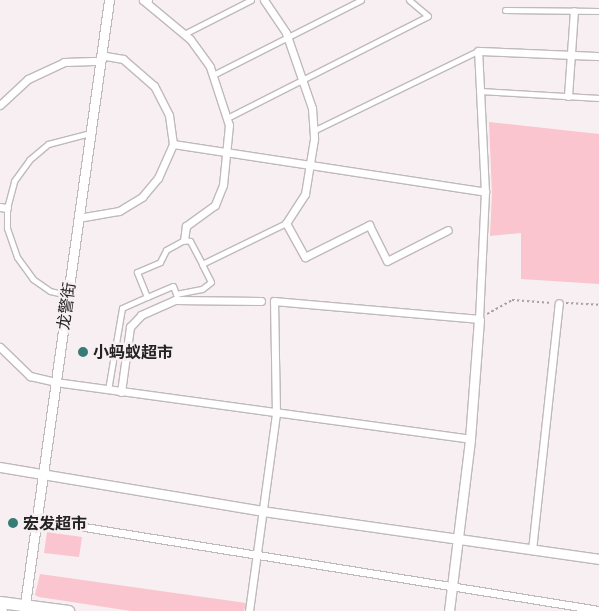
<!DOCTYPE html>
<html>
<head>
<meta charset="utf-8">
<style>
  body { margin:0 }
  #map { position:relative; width:599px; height:611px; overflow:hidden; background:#f7eff1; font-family:"Asap Condensed","Noto Sans SC",sans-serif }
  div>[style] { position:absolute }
  .green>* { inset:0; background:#fac5cf }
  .path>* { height:2px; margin-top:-1px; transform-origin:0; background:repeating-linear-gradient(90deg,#a5a0a1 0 2.5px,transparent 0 5px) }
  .roads { filter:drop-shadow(1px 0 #c0b9bb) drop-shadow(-1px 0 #c0b9bb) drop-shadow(0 1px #c0b9bb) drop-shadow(0 -1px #c0b9bb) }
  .pedestrian>* { height:5px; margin:-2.5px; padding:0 2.5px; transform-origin:2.5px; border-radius:2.5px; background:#fff }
  .minor>* { height:7px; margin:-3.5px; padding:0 3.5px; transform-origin:3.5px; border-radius:3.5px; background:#fff }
  .tertiary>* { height:9px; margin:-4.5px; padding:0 4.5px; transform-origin:4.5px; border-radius:4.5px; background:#fff }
  .primary>* { height:11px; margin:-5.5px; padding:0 5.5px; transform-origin:5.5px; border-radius:5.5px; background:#fff }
  .dots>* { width:14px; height:14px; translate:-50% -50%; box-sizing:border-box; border:2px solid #f7eff1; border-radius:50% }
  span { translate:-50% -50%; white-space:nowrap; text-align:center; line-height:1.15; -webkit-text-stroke:5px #f7eff1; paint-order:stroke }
  .street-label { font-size:16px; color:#232121 }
  .poi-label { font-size:16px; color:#232121; font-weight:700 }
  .left { translate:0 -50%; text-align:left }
</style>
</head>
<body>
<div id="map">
  <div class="green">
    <div style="clip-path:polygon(489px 122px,599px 134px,599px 284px,521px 279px,521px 233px,490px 236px,492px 194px)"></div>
    <div style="clip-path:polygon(47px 532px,82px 537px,79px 557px,44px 553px)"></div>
    <div style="clip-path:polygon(40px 574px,246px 603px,244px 611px,131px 611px,39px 597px,35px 595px)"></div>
  </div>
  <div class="path">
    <div style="left:566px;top:303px;width:33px;rotate:3deg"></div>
    <div style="left:487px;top:314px;width:29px;rotate:-29deg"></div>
    <div style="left:512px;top:300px;width:40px;rotate:4.3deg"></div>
  </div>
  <div class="roads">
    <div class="pedestrian">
      <div style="left:505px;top:10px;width:94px;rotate:0.6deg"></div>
      <div style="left:184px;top:34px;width:75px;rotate:-26.9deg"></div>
      <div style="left:213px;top:75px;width:166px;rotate:-26.9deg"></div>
      <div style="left:480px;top:91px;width:119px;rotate:3.4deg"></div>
      <div style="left:227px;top:118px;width:225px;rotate:-26.9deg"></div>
      <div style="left:428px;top:16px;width:25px;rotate:-140deg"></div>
      <div style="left:313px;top:131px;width:183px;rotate:-25.9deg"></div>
      <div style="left:67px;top:295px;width:17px;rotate:-167deg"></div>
      <div style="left:50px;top:291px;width:21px;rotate:-145deg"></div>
      <div style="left:33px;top:279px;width:27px;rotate:-126deg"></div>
      <div style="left:17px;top:257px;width:31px;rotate:-109deg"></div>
      <div style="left:7px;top:228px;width:20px;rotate:-90deg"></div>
      <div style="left:7px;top:208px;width:28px;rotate:-75deg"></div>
      <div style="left:14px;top:181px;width:26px;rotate:-54deg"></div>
      <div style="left:29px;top:160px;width:25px;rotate:-40deg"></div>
      <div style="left:48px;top:144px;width:43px;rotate:-14.7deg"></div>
      <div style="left:147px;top:297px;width:28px;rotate:-23deg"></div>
      <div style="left:173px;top:286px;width:9px;rotate:69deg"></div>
      <div style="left:176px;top:294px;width:26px;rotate:-11deg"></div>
      <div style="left:202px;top:289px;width:11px;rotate:-38deg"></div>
      <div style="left:211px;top:282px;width:20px;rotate:-117deg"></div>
      <div style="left:108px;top:390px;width:83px;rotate:-80.3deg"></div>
      <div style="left:122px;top:308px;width:27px;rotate:-24deg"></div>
      <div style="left:147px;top:297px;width:27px;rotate:-112deg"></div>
      <div style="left:137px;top:272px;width:25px;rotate:-23deg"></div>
      <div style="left:160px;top:262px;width:13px;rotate:-63deg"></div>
      <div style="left:166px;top:250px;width:21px;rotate:-29deg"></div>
      <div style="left:184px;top:240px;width:6px;rotate:9deg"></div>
      <div style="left:190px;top:241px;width:26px;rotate:62deg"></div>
      <div style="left:202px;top:264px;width:93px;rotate:-26deg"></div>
    </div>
    <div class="minor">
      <div style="left:148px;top:0;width:5px;rotate:180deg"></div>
      <div style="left:143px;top:0;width:61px;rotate:39.7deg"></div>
      <div style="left:190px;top:39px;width:34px;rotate:54deg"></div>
      <div style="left:210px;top:67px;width:61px;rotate:71.9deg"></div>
      <div style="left:229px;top:125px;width:60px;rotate:95.7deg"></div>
      <div style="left:223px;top:185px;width:22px;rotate:112deg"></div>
      <div style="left:215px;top:205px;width:36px;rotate:144deg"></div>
      <div style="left:186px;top:226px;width:14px;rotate:98deg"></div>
      <div style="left:264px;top:0;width:40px;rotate:56deg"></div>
      <div style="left:286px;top:33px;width:79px;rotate:70.9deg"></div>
      <div style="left:312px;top:108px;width:31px;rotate:86deg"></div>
      <div style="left:314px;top:139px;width:56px;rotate:99.3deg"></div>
      <div style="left:305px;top:194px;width:35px;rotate:123deg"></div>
      <div style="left:286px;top:223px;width:39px;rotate:61deg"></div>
      <div style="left:305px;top:257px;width:72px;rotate:-26.6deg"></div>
      <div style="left:369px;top:225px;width:40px;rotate:63.4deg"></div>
      <div style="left:387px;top:261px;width:68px;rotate:-26.9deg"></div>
      <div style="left:568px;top:96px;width:85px;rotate:-86deg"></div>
      <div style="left:0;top:105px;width:38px;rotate:-43deg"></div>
      <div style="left:28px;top:79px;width:40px;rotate:-25deg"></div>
      <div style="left:64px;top:62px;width:37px;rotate:-2deg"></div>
      <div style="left:173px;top:144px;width:316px;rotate:8.7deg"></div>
      <div style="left:0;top:207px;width:7px;rotate:8deg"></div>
      <div style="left:78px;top:218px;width:42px;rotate:-9.7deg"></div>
      <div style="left:119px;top:211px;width:27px;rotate:-31deg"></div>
      <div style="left:142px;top:197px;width:25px;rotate:-50deg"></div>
      <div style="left:158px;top:178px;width:37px;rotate:-66deg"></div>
      <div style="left:173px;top:144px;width:29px;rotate:-98deg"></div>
      <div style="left:169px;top:115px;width:33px;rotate:-117deg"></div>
      <div style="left:154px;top:86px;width:41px;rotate:-138.9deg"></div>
      <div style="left:123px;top:59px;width:22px;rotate:-170deg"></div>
      <div style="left:0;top:347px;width:42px;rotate:44deg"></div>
      <div style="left:30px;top:376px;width:26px;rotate:13deg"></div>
      <div style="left:55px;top:382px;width:419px;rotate:7.8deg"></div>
      <div style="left:121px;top:392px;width:66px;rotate:-82.1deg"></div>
      <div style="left:130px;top:327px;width:16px;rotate:-47deg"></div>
      <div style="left:141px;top:315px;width:37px;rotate:-24deg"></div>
      <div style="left:175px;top:300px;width:86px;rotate:0.7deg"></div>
      <div style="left:35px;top:519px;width:571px;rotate:9.17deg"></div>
      <div style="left:532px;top:550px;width:248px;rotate:-83.8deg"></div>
      <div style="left:249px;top:611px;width:199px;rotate:-82.2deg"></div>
      <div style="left:276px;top:414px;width:113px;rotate:-91deg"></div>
      <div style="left:274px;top:301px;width:206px;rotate:5deg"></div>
      <div style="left:479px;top:319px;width:127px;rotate:-87.3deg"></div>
      <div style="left:485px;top:192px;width:141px;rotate:-92.8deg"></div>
      <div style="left:478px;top:51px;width:121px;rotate:2.4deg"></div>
    </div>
    <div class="tertiary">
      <div style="left:0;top:467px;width:266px;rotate:9.5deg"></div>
      <div style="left:262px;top:511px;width:340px;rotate:8.1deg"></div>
      <div style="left:24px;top:611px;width:617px;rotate:-82.08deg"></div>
      <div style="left:449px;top:611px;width:173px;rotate:-83deg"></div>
      <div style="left:470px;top:439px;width:120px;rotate:-85.7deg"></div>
    </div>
    <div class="primary">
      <div style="left:0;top:602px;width:69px;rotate:7.5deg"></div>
      <div style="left:0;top:611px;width:1px"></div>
    </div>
  </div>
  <div class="dots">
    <div style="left:83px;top:352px;background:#377d75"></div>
    <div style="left:13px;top:523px;background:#377d75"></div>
  </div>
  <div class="street-label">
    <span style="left:66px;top:306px;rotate:-82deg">龙警街</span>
  </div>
  <div class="poi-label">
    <span class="left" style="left:93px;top:352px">小蚂蚁超市</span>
    <span class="left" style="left:23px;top:523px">宏发超市</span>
  </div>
</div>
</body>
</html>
